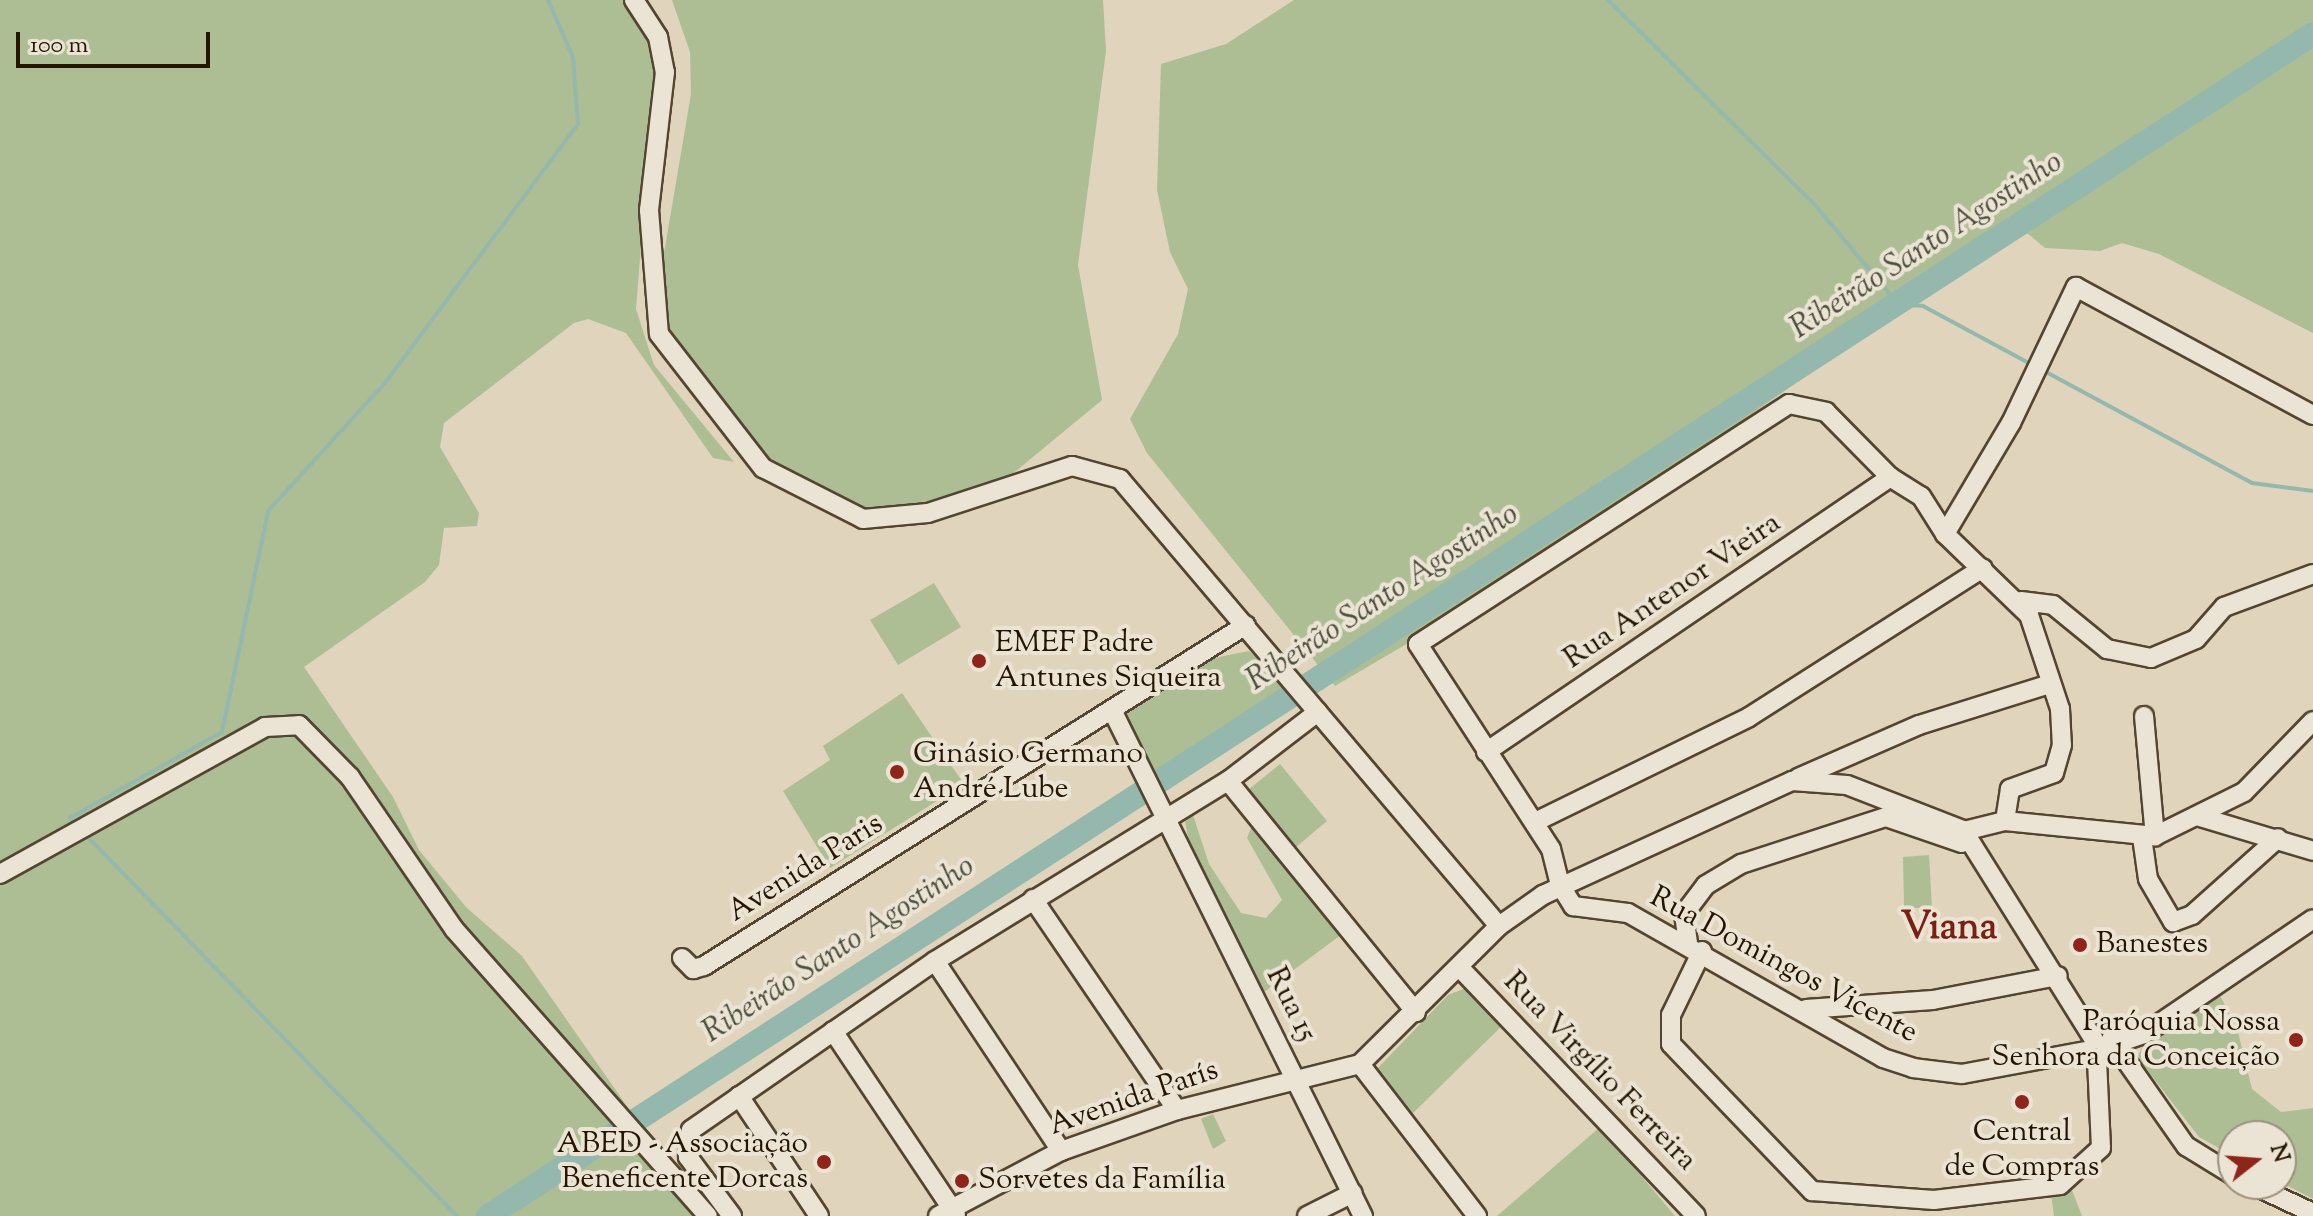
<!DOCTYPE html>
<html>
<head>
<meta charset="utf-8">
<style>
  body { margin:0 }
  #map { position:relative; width:2313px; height:1216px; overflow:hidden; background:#e0d4bc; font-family:"Sorts Mill Goudy",serif }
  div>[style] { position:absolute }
  .green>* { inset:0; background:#adbe95 }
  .stream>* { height:4px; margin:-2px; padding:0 2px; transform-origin:2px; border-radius:2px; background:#94b8ad }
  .river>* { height:24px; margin:-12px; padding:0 12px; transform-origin:12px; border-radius:12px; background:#94b8ad }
  .roads { filter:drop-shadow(2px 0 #544530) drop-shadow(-2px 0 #544530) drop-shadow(0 2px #544530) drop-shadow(0 -2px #544530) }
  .minor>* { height:18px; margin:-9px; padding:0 9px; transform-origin:9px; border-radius:9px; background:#ebe3d3 }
  .dots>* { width:22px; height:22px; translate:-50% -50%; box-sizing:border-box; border:4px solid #ebe3d3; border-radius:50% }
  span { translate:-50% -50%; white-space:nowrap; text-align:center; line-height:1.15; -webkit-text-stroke:8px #ebe3d3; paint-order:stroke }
  .street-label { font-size:30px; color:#251501 }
  .poi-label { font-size:30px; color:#251501 }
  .left { translate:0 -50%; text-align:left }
  .right { translate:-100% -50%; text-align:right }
  .water-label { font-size:32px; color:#4c4e3d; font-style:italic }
  .district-label { font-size:38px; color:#7a1f14; font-weight:700 }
  .north { position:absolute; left:2217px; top:1120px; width:80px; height:80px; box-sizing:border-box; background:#ebe3d3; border:2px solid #9c917f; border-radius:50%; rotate:73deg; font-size:22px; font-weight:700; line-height:32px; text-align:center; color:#251501 }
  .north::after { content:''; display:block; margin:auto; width:28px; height:36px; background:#8f2418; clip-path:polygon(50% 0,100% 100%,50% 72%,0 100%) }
  .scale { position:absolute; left:16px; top:32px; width:194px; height:36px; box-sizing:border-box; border:4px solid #251501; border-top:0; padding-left:10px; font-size:24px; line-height:28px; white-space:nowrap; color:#251501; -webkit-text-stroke:6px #ebe3d3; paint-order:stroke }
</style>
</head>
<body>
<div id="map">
  <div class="green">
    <div style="clip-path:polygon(0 0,625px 0,646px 25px,656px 58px,636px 309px,654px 365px,734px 462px,713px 458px,626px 333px,588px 319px,574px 323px,444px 423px,440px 447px,479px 513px,477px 526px,444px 528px,439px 565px,425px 582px,304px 667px,393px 797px,419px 850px,466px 907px,522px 956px,629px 1109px,721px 1216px,0 1216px)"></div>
    <div style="clip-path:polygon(672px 0,1103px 0,1106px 51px,1078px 265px,1102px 400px,1010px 476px,933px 508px,906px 514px,865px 507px,786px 479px,693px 377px,665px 321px,660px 277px,691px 94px,690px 52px)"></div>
    <div style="clip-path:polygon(1294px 0,2313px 0,2313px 333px,2159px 254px,2122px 243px,2100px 251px,2045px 248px,2027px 233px,1997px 242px,1512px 582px,1335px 686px,1147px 453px,1130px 419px,1178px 334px,1188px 289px,1170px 252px,1157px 190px,1161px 64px,1226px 44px)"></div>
    <div style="clip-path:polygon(934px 583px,961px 627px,898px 665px,870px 620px)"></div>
    <div style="clip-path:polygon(1249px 651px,1297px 693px,1154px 781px,1124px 708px,1209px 659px)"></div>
    <div style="clip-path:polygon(902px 693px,964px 784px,830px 868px,783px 791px,830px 760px,823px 746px)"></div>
    <div style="clip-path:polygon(1280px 764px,1327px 821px,1295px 848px,1248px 790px)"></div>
    <div style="clip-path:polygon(1193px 815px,1209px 864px,1241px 913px,1266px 918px,1282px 900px,1247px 838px,1256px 816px,1349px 929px,1264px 992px,1190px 846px,1185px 822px)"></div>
    <div style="clip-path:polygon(1929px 855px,1932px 908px,1904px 908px,1903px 857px)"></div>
    <div style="clip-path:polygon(1471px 986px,1507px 1021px,1412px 1114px,1377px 1069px,1448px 995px)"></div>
    <div style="clip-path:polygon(2218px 992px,2237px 1028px,2252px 1089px,2281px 1112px,2313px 1108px,2313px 1199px,2281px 1182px,2281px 1136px,2233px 1136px,2233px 1156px,2199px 1137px,2137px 1057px,2145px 1042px)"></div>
    <div style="clip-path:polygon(1213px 1114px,1226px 1141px,1213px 1149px,1201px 1119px)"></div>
    <div style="clip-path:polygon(1600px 1127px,1675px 1216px,1497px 1216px)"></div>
    <div style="clip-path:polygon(2070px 1185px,2082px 1216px,2054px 1216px,2051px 1194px)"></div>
  </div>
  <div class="stream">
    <div style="left:1608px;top:0;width:291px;rotate:44.7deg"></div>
    <div style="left:1815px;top:205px;width:131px;rotate:50deg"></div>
    <div style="left:1899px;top:305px;width:24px;rotate:2deg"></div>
    <div style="left:1923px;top:306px;width:118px;rotate:28.3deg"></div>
    <div style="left:2046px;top:372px;width:234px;rotate:28.3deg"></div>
    <div style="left:2252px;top:483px;width:62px;rotate:7.5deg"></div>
    <div style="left:77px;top:826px;width:11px;rotate:-131deg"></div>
    <div style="left:70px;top:818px;width:175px;rotate:-29.5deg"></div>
    <div style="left:222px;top:732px;width:226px;rotate:-78.2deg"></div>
    <div style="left:268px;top:511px;width:173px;rotate:-47.6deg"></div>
    <div style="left:385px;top:383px;width:323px;rotate:-53.3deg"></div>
    <div style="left:578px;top:124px;width:67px;rotate:-94.3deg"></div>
    <div style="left:573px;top:57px;width:62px;rotate:-113.7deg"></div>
    <div style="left:83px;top:832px;width:536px;rotate:45.76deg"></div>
  </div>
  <div class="river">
    <div style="left:488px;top:1216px;width:2174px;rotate:-32.93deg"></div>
  </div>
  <div class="roads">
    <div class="minor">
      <div style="left:634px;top:0;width:44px;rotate:57deg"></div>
      <div style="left:658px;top:37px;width:36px;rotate:79deg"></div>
      <div style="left:665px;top:72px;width:139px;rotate:96.6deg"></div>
      <div style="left:649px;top:210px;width:124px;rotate:85.4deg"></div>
      <div style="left:659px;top:334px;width:170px;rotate:52.2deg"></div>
      <div style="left:763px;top:468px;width:112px;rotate:27deg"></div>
      <div style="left:863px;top:519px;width:65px;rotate:-5.3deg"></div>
      <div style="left:928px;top:513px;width:151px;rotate:-18.1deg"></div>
      <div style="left:1072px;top:466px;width:50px;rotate:15.2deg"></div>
      <div style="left:1120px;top:479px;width:586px;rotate:49.71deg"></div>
      <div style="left:1945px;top:534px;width:129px;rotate:-59.3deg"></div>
      <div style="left:2011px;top:423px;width:151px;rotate:-64.5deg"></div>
      <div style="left:2076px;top:287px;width:269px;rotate:28.4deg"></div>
      <div style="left:2021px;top:601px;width:32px;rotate:7deg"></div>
      <div style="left:2053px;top:605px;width:70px;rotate:39.2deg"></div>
      <div style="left:2107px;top:649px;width:45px;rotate:11.6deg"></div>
      <div style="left:2151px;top:658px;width:49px;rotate:-22.9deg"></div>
      <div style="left:2196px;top:639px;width:43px;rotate:-48.8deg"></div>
      <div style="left:2224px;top:607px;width:95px;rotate:-20.3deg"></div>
      <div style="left:1112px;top:710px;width:565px;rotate:63.62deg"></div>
      <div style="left:2144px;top:716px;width:121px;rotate:84.8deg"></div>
      <div style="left:1486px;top:752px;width:489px;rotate:-34.2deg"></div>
      <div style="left:1798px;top:778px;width:132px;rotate:-23.7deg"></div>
      <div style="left:1919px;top:725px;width:137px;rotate:-17.4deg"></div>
      <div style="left:1228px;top:781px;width:298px;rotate:50.9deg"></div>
      <div style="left:2200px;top:817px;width:118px;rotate:16.7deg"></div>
      <div style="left:1535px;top:822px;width:238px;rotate:-26.1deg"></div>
      <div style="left:1749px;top:717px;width:277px;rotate:-32.5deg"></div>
      <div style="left:1956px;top:833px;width:50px;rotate:-13.8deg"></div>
      <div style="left:2005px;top:821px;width:151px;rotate:5.7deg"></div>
      <div style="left:2155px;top:836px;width:99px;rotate:-26.3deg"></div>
      <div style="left:2244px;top:792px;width:99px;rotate:-45.8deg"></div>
      <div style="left:2142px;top:837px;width:42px;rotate:81.9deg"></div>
      <div style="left:2148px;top:879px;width:50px;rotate:59.8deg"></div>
      <div style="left:2173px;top:922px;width:20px;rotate:-20deg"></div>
      <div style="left:2192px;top:915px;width:115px;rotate:-41.8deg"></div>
      <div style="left:0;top:874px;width:303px;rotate:-29deg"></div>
      <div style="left:265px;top:727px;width:34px;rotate:-3deg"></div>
      <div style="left:299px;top:725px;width:73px;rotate:45.6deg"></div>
      <div style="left:350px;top:777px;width:184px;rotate:55.6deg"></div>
      <div style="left:454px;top:929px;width:383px;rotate:48.5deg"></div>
      <div style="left:1560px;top:885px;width:37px;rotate:-104deg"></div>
      <div style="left:1551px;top:849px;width:244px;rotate:-123deg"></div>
      <div style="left:1418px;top:644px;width:442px;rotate:-32.9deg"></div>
      <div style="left:1789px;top:404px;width:38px;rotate:12deg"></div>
      <div style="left:1826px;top:412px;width:91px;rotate:45.4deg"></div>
      <div style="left:1890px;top:477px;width:36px;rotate:32deg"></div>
      <div style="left:1921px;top:496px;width:45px;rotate:57.7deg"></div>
      <div style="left:1945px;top:534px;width:117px;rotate:44deg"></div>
      <div style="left:2029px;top:615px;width:99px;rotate:71.7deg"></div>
      <div style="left:2060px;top:709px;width:36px;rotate:87deg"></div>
      <div style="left:2062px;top:745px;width:29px;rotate:106deg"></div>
      <div style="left:2054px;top:773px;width:47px;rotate:160deg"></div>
      <div style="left:2010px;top:789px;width:32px;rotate:99deg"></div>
      <div style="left:1560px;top:885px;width:25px;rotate:58deg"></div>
      <div style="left:1573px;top:906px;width:55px;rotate:7.3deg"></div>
      <div style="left:1628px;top:913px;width:293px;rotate:29.6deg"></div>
      <div style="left:1883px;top:1058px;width:32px;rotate:18deg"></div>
      <div style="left:1913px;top:1068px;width:49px;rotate:7deg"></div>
      <div style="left:1962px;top:1074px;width:126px;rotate:-10.5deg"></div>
      <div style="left:1033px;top:899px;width:255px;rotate:55.7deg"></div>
      <div style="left:1688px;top:943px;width:29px;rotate:-98deg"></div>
      <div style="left:1684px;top:914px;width:36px;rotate:-53deg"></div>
      <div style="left:1706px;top:885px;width:41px;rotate:-31deg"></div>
      <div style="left:1741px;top:864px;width:152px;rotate:-18deg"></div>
      <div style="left:1886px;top:817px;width:80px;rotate:18.9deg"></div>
      <div style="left:1702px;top:951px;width:71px;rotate:115.8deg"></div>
      <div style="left:1671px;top:1015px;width:29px;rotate:90deg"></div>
      <div style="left:1671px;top:1044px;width:204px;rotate:46.2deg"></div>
      <div style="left:1812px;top:1191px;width:122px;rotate:4.2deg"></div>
      <div style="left:1934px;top:1200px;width:127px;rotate:-6.8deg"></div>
      <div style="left:2060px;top:1185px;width:55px;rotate:-42.1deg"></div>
      <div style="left:2101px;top:1148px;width:88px;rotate:-92.6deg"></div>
      <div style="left:682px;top:958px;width:16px;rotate:45deg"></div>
      <div style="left:693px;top:969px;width:11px;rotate:-15deg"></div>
      <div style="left:704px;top:966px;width:640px;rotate:-32.18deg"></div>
      <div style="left:935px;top:961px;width:228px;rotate:56.4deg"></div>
      <div style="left:1460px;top:968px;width:342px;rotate:46.4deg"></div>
      <div style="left:1806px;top:1009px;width:127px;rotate:-4.1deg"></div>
      <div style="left:1933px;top:1000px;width:127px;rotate:-10.9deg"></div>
      <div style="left:833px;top:1031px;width:221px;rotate:56.2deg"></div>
      <div style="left:2111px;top:1039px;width:131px;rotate:55deg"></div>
      <div style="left:2186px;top:1146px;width:55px;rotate:31.7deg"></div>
      <div style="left:2106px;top:1047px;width:40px;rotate:-18.9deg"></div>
      <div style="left:2144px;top:1034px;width:204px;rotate:-34.2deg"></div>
      <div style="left:1360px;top:1064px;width:196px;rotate:-44.8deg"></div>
      <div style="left:1499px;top:926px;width:54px;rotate:-35.2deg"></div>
      <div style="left:1543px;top:895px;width:274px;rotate:-24.6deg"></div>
      <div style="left:1792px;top:781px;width:55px;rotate:4.2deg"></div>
      <div style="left:1847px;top:785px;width:124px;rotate:21.2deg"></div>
      <div style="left:1963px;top:830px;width:248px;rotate:58deg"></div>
      <div style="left:1360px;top:1064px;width:192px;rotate:52.4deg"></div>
      <div style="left:739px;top:1096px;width:144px;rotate:56.3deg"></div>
      <div style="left:2251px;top:1184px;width:68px;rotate:25.1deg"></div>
      <div style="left:732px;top:1216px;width:74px;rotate:-126.7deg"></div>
      <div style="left:688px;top:1157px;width:27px;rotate:-84deg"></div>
      <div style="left:691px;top:1130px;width:297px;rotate:-34.7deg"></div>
      <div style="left:935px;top:961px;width:344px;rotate:-31.6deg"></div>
      <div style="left:1228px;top:781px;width:113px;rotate:-37.5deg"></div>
      <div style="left:938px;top:1216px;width:139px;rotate:-27.9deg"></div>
      <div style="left:1061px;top:1151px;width:123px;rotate:-19.5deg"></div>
      <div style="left:1177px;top:1110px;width:189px;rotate:-14.1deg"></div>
      <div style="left:1307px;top:1216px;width:51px;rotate:-26.6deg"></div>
    </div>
  </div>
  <div class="dots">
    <div style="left:979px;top:661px;background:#8f2418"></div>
    <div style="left:897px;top:772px;background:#8f2418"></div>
    <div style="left:2080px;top:945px;background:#8f2418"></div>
    <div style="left:2296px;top:1040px;background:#8f2418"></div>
    <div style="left:2022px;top:1102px;background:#8f2418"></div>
    <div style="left:824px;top:1162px;background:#8f2418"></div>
    <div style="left:962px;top:1181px;background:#8f2418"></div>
  </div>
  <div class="street-label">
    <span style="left:1673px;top:592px;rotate:-34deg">Rua Antenor Vieira</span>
    <span style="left:806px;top:869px;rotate:-32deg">Avenida Paris</span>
    <span style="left:1783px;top:966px;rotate:28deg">Rua Domingos Vicente</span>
    <span style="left:1290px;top:1005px;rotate:64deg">Rua 15</span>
    <span style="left:1599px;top:1072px;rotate:46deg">Rua Virgílio Ferreira</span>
    <span style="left:1134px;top:1099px;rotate:-19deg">Avenida París</span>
  </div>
  <div class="poi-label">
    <span class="left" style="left:995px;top:661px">EMEF Padre<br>Antunes Siqueira</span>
    <span class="left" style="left:913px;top:772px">Ginásio Germano<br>André Lube</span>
    <span class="left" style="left:2096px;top:945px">Banestes</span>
    <span class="right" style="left:2280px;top:1040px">Paróquia Nossa<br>Senhora da Conceição</span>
    <span style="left:2022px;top:1150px">Central<br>de Compras</span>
    <span class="right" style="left:808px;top:1162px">ABED - Associação<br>Beneficente Dorcas</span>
    <span class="left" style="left:978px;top:1181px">Sorvetes da Família</span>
  </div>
  <div class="water-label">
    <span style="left:1927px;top:246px;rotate:-33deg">Ribeirão Santo Agostinho</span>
    <span style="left:1383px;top:598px;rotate:-33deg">Ribeirão Santo Agostinho</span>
    <span style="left:839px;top:950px;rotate:-33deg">Ribeirão Santo Agostinho</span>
  </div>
  <div class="district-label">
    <span style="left:1949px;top:930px">Viana</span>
  </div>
  <div class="north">N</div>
  <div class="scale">100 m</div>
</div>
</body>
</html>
